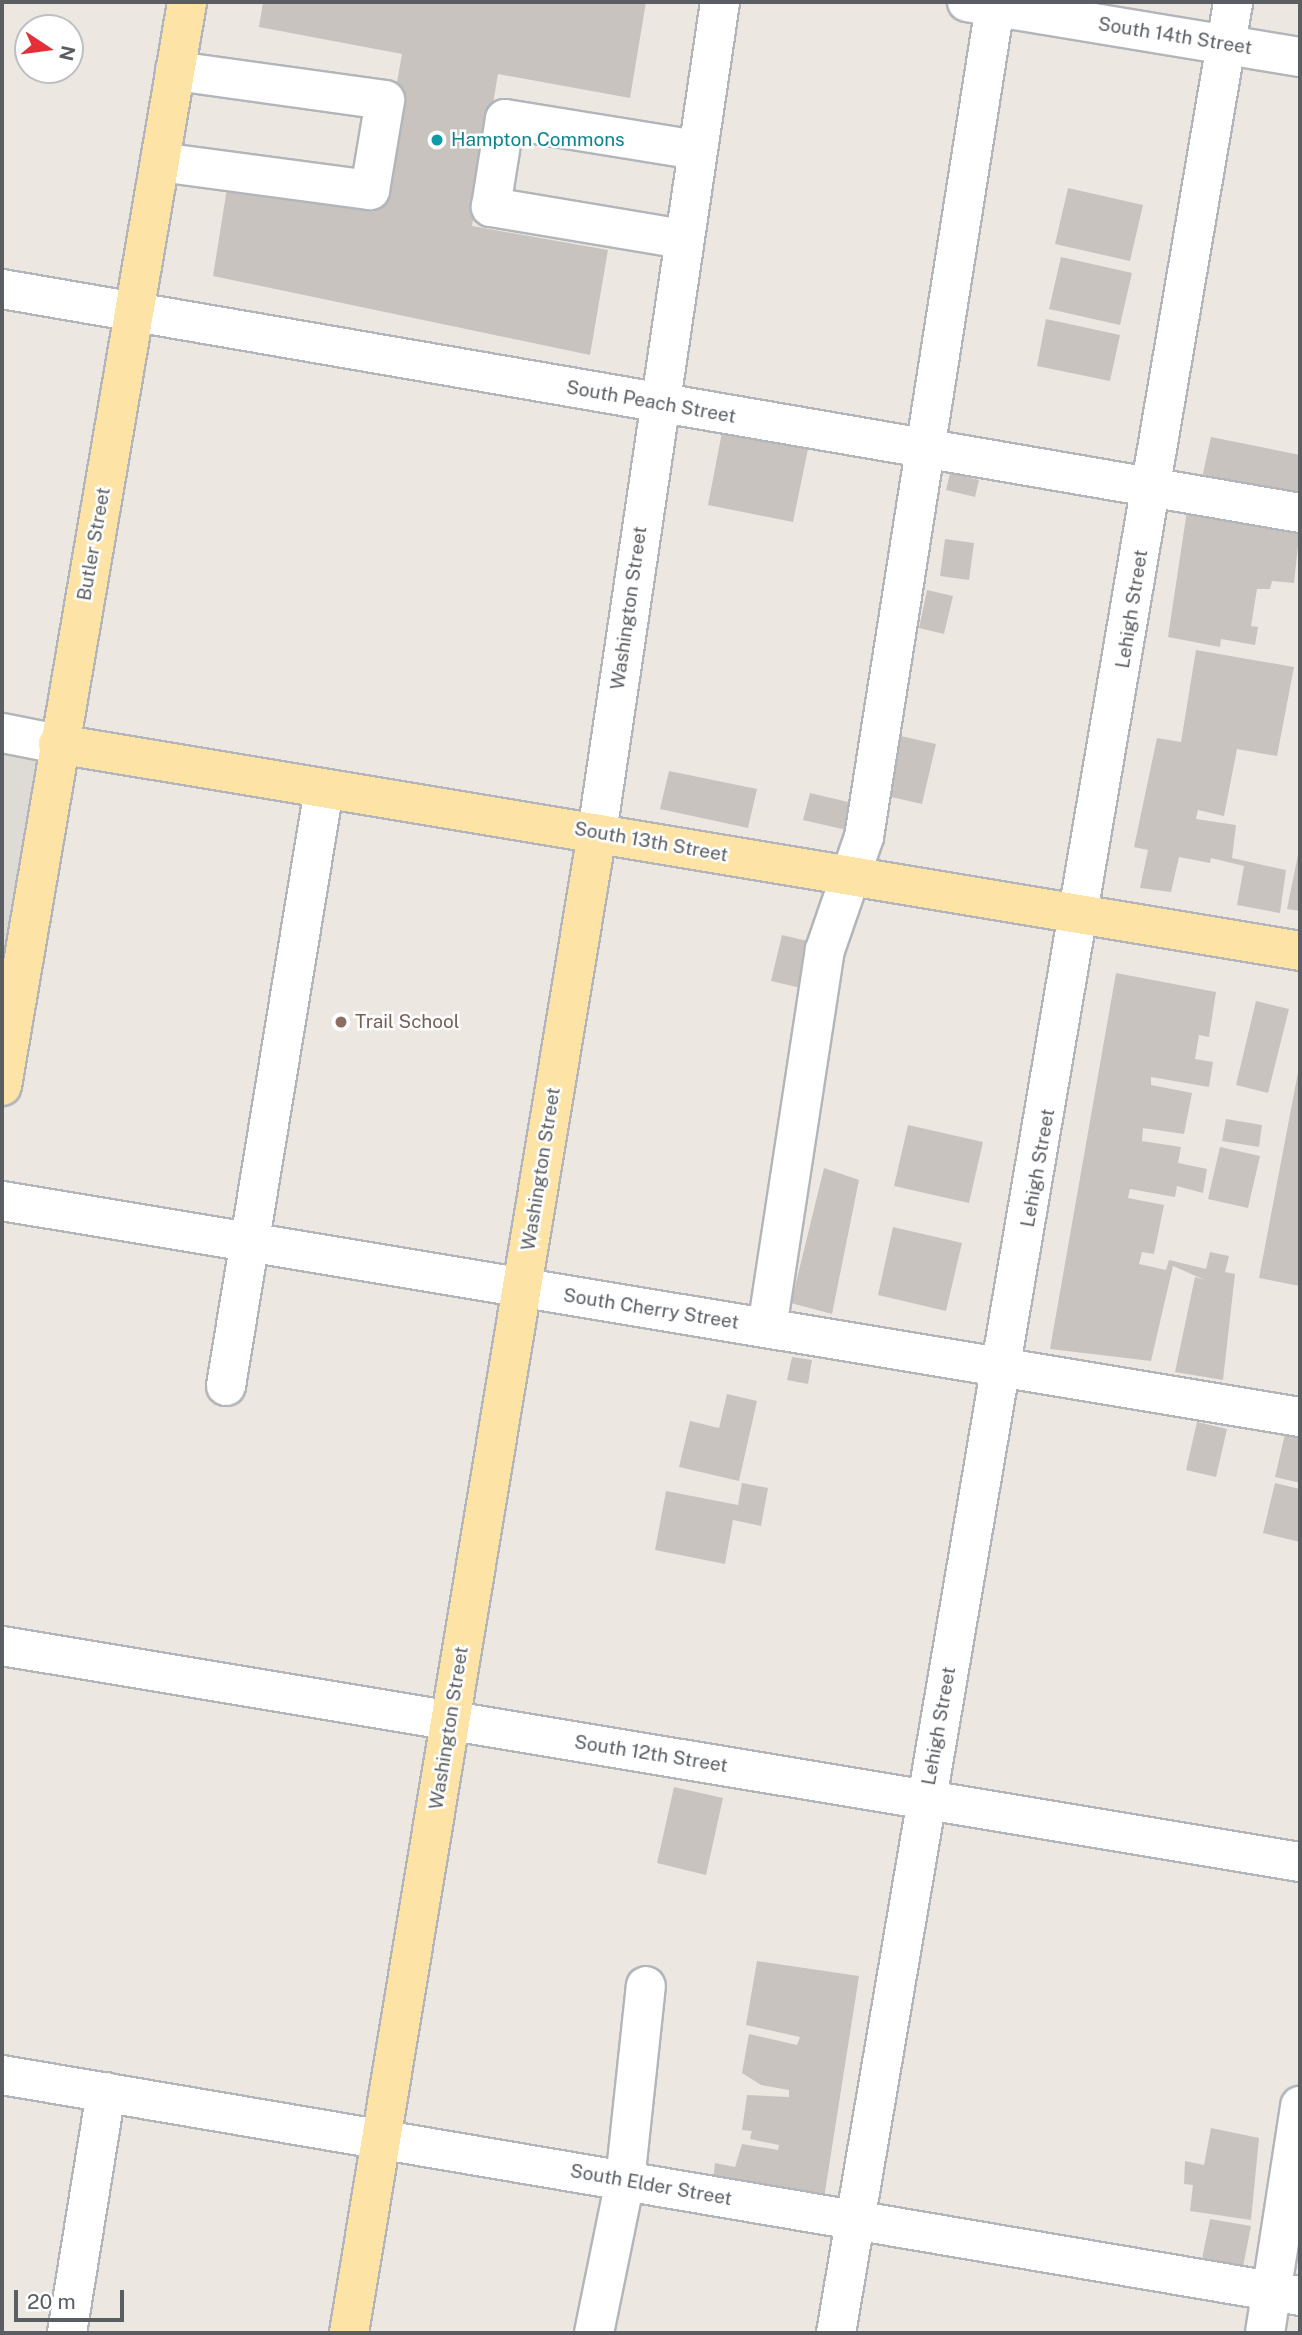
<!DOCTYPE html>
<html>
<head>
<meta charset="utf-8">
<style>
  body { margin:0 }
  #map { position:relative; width:1302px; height:2335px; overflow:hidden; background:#ece8e1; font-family:"Public Sans",sans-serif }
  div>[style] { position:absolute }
  .industrial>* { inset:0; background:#dedad6 }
  .building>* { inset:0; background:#c8c3be }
  .roads { filter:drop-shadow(2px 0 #b2b5b9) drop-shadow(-2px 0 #b2b5b9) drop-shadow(0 2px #b2b5b9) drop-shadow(0 -2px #b2b5b9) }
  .minor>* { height:38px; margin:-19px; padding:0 19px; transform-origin:19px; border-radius:19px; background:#fff }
  .major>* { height:38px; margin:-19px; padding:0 19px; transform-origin:19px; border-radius:19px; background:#fde3a5 }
  .dots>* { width:19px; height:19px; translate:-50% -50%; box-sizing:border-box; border:4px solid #fff; border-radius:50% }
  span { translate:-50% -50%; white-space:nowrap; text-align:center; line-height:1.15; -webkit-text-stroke:5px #fff; paint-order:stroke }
  .street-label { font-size:19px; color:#5a5e62 }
  .culture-label { font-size:19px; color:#0d838f }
  .left { translate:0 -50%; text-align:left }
  .education-label { font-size:19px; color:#785e54 }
  .frame { position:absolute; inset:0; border:4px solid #5a5e62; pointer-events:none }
  .north { position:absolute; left:14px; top:14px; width:70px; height:70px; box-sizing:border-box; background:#fff; border:2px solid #bdbfc0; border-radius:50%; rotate:103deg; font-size:19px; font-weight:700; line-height:28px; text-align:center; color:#5a5e62 }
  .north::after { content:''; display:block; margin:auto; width:24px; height:32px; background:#e52e38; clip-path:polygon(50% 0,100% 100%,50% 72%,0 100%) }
  .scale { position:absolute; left:14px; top:2290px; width:110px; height:32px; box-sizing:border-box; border:4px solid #5a5e62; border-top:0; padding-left:9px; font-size:21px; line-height:24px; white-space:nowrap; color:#5a5e62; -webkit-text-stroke:5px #fff; paint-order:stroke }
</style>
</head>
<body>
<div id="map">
  <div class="industrial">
    <div style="clip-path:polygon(2px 738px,63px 749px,24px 965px,2px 960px)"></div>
  </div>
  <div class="building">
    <div style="clip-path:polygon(263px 2px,646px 2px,630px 98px,498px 74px,472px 226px,608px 250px,590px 355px,213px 276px,228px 182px,374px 212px,402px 54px,259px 27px)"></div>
    <div style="clip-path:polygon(1068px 188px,1143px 205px,1130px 261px,1055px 244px)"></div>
    <div style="clip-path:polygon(1061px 257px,1132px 273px,1120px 325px,1049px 309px)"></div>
    <div style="clip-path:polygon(1046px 319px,1120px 335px,1110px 381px,1037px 366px)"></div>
    <div style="clip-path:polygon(722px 432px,808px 449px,793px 522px,708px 505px)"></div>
    <div style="clip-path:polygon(1211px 437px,1300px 455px,1300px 498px,1202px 478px)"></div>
    <div style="clip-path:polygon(950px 473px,979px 480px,975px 497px,946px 490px)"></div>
    <div style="clip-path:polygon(1188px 504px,1300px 526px,1294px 583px,1272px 581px,1270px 589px,1257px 589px,1251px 626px,1258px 627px,1255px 645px,1221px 639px,1220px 647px,1168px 637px)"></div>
    <div style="clip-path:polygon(945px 539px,974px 543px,969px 580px,940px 576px)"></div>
    <div style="clip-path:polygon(927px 590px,953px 596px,944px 634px,919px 628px)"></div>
    <div style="clip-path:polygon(1196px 650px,1294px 667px,1277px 756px,1237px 749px,1224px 816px,1198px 810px,1196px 819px,1236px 825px,1232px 858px,1286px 870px,1280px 913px,1237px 905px,1244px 866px,1211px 858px,1210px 863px,1179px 857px,1171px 892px,1140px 888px,1148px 850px,1134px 847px,1157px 738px,1181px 742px)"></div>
    <div style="clip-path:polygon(901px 736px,936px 744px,922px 804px,887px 796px)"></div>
    <div style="clip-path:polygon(669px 771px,757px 789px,748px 828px,660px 809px)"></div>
    <div style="clip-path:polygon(810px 793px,861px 805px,855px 832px,803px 820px)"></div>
    <div style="clip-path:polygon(1299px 850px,1300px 850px,1300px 911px,1287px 909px)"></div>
    <div style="clip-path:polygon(782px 935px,812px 942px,801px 988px,771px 981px)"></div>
    <div style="clip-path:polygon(1116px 973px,1216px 992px,1209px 1037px,1199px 1035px,1195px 1059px,1213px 1062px,1209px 1087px,1151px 1077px,1151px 1085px,1192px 1093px,1184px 1134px,1143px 1128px,1142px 1141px,1181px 1147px,1178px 1163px,1207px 1169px,1203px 1193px,1177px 1186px,1175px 1197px,1130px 1189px,1128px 1198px,1164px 1205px,1154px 1254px,1142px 1252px,1139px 1264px,1166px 1270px,1169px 1260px,1206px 1269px,1210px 1252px,1229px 1256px,1225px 1272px,1235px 1274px,1223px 1380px,1175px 1372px,1195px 1277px,1205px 1280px,1173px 1266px,1151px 1361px,1050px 1349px)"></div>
    <div style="clip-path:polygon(1256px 1001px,1289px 1009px,1268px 1093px,1236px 1085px)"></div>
    <div style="clip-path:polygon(1299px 1067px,1300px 1067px,1300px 1286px,1259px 1278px)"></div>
    <div style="clip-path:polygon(1226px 1119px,1262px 1125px,1259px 1147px,1222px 1141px)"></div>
    <div style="clip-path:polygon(908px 1125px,983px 1142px,969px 1203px,894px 1186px)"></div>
    <div style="clip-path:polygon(1220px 1147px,1260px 1156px,1248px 1208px,1208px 1199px)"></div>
    <div style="clip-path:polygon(824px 1168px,859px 1180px,832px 1314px,791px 1303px)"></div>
    <div style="clip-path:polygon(893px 1227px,962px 1243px,946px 1311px,878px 1295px)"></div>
    <div style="clip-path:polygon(792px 1357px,812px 1360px,808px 1384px,787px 1380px)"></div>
    <div style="clip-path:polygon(727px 1394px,757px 1401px,739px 1481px,679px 1467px,690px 1421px,719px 1428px)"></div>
    <div style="clip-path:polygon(1197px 1422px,1227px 1429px,1216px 1477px,1186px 1470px)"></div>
    <div style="clip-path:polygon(1287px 1425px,1300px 1428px,1300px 1483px,1275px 1477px)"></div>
    <div style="clip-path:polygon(742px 1483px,768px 1488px,761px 1526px,733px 1520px,725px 1564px,655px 1550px,666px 1491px,738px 1505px)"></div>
    <div style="clip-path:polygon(1275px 1483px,1300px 1489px,1300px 1542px,1263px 1533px)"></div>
    <div style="clip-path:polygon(674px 1787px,723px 1798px,706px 1875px,657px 1863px)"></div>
    <div style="clip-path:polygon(757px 1961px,859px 1976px,822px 2211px,713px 2180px,715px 2163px,735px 2167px,742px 2144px,778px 2150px,779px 2145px,750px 2139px,752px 2131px,742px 2130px,747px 2095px,789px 2097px,789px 2090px,761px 2085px,742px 2073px,749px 2034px,797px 2045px,800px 2037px,746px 2025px)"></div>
    <div style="clip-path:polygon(1211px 2128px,1259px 2138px,1251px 2220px,1190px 2211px,1193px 2185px,1184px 2184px,1185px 2161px,1204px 2165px)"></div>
    <div style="clip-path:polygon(1210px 2219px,1251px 2226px,1242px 2272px,1200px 2269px)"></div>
  </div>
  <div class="roads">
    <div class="minor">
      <div style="left:967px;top:2px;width:338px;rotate:9.4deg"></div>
      <div style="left:160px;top:162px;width:212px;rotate:7.6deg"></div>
      <div style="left:370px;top:190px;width:91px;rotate:-80.5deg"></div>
      <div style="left:385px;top:100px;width:212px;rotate:-172.1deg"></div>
      <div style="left:683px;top:239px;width:195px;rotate:-170.5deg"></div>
      <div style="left:491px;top:207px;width:89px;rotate:-81deg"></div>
      <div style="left:505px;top:119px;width:194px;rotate:9.2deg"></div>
      <div style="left:2px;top:289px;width:1317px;rotate:9.79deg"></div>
      <div style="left:2px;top:733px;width:57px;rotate:11.1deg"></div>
      <div style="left:597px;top:833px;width:840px;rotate:-81.58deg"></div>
      <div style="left:2px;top:1201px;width:1316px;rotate:9.45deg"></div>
      <div style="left:767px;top:1328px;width:382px;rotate:-81.3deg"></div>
      <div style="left:825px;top:950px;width:120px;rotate:-71deg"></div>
      <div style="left:864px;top:837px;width:841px;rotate:-81.04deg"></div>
      <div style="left:226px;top:1386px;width:605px;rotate:-80.68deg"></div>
      <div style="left:2px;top:1646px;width:1316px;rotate:9.45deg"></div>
      <div style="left:2px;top:2075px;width:1317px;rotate:9.66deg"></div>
      <div style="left:67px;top:2333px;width:244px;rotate:-80.8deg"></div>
      <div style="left:594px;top:2333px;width:155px;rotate:-78.5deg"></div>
      <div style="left:625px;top:2181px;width:196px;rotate:-83.9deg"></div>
      <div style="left:836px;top:2333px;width:2365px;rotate:-80.33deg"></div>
      <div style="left:1265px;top:2333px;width:230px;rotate:-81.2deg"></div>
    </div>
    <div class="major">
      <div style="left:58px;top:744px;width:1259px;rotate:9.46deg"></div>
      <div style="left:2px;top:1086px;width:1100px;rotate:-80.31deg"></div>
      <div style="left:349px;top:2333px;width:1520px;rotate:-80.61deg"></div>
    </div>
  </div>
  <div class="dots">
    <div style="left:437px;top:140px;background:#0f9aa8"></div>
    <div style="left:341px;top:1022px;background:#8d6e63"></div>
  </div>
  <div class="street-label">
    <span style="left:1175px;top:36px;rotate:9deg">South 14th Street</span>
    <span style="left:651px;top:402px;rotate:10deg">South Peach Street</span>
    <span style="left:94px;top:544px;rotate:-80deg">Butler Street</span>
    <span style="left:629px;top:608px;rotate:-82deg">Washington Street</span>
    <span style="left:1132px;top:609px;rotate:-81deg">Lehigh Street</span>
    <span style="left:651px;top:842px;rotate:10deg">South 13th Street</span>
    <span style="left:1038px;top:1168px;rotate:-80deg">Lehigh Street</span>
    <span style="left:541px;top:1169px;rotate:-81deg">Washington Street</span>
    <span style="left:651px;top:1309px;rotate:9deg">South Cherry Street</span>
    <span style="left:939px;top:1726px;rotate:-80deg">Lehigh Street</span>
    <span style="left:449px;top:1728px;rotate:-81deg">Washington Street</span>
    <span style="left:651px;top:1754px;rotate:9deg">South 12th Street</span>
    <span style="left:651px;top:2185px;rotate:10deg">South Elder Street</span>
  </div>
  <div class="culture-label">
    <span class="left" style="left:451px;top:140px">Hampton Commons</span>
  </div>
  <div class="education-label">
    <span class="left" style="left:355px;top:1022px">Trail School</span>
  </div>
  <div class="frame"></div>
  <div class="north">N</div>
  <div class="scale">20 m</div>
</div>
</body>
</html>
